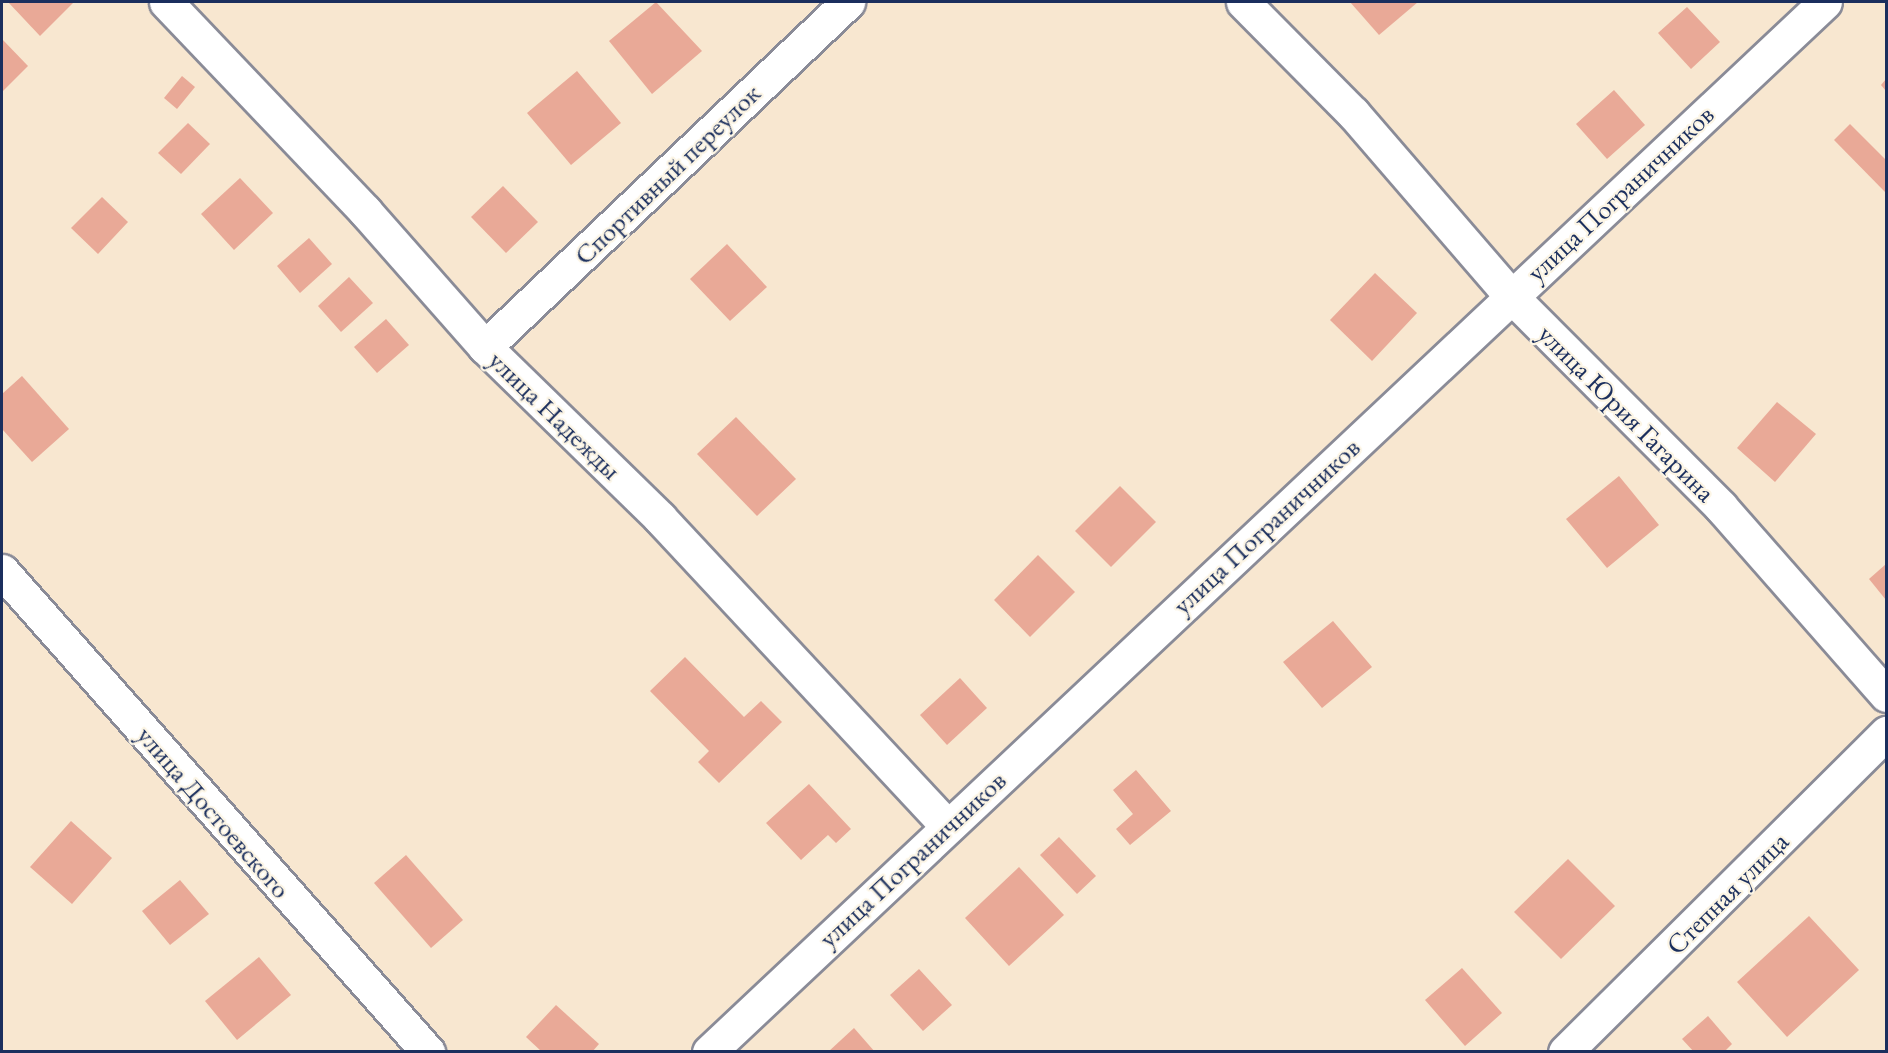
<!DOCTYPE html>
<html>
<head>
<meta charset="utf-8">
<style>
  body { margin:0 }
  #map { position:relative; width:1888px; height:1053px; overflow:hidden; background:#f8e7d0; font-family:"EB Garamond",serif }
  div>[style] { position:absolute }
  .building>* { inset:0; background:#e9a997 }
  .roads { filter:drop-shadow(2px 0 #8a8b97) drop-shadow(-2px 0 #8a8b97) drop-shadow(0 2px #8a8b97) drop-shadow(0 -2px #8a8b97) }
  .minor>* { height:33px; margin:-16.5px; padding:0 16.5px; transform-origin:16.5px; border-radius:16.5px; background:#fff }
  span { translate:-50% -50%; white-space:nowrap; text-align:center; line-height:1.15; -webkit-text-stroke:4.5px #fcf5e5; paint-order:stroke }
  .street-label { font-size:27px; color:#1b2f5e }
  .frame { position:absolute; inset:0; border:3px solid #1b2f5e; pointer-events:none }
</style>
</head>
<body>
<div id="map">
  <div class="building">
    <div style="clip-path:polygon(8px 2px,74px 2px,40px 36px)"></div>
    <div style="clip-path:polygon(656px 2px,702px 51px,652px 94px,609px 41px)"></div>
    <div style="clip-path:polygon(1350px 2px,1418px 2px,1379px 35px)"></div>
    <div style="clip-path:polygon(1687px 7px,1720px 42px,1691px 69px,1658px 33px)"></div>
    <div style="clip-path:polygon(2px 39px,28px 66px,2px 92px)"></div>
    <div style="clip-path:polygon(577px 71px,621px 123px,571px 165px,527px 113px)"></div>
    <div style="clip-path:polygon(182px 76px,195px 87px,177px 109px,164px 98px)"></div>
    <div style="clip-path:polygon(1886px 79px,1886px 91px,1881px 85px)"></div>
    <div style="clip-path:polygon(1614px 90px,1645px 125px,1607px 159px,1576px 124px)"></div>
    <div style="clip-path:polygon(188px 123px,210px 144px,181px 174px,158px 153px)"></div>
    <div style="clip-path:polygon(1850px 124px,1886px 160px,1886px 193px,1834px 140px)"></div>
    <div style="clip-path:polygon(240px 178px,273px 213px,234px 250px,201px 214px)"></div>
    <div style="clip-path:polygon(503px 186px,538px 222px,506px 253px,471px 217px)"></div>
    <div style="clip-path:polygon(102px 197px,128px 222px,98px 254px,71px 228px)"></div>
    <div style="clip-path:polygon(309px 238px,332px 264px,300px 293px,277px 266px)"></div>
    <div style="clip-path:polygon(727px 244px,767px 287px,730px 321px,690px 279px)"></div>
    <div style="clip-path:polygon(1375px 273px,1417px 313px,1372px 361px,1330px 320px)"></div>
    <div style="clip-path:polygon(349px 277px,373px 303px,341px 332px,318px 306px)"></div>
    <div style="clip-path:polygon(386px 319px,409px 345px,377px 373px,354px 347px)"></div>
    <div style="clip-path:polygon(22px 376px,69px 429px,32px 462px,2px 429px,2px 394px)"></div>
    <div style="clip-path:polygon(1777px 402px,1816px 434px,1775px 482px,1737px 448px)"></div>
    <div style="clip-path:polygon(736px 417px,796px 479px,757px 516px,697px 454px)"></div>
    <div style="clip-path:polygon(1619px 476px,1659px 525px,1607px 568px,1566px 519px)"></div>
    <div style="clip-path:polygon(1120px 486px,1156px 522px,1111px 567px,1075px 531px)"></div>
    <div style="clip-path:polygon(1038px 555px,1075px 592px,1030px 637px,994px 600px)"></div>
    <div style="clip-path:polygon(1886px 564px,1886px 600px,1869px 579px)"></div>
    <div style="clip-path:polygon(1333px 621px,1372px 667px,1322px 708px,1283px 662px)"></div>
    <div style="clip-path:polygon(685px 657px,744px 717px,761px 701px,782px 722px,719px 783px,698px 762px,709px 751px,650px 691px)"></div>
    <div style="clip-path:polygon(960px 678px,987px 708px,947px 745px,920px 715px)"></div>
    <div style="clip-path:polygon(1136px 770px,1171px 811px,1130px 845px,1116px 829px,1133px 814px,1113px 790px)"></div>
    <div style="clip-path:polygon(809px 784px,851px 829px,836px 843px,828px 835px,801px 860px,766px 823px)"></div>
    <div style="clip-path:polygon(71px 821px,112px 858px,72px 904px,30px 867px)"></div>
    <div style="clip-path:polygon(1059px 837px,1096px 876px,1077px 894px,1040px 855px)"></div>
    <div style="clip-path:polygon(406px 855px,463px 920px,431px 948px,374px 883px)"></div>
    <div style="clip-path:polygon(1568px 859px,1615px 906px,1561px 959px,1514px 912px)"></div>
    <div style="clip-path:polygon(1019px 867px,1064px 915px,1009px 966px,965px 918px)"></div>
    <div style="clip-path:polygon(180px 880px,209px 914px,170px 945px,142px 911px)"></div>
    <div style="clip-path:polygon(1809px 916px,1859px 970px,1787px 1037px,1737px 982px)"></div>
    <div style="clip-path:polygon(259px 957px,291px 995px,237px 1040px,205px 1001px)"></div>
    <div style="clip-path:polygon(1462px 968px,1502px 1013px,1465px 1046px,1425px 1000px)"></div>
    <div style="clip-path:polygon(919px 969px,952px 1005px,923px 1031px,890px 995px)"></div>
    <div style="clip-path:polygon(556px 1005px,599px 1044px,592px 1052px,542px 1052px,526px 1037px)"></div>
    <div style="clip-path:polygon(1708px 1016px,1732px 1044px,1724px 1052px,1694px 1052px,1682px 1039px)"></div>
    <div style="clip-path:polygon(854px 1028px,875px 1052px,828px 1052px)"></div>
  </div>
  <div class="roads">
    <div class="minor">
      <div style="left:166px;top:2px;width:289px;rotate:46.4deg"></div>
      <div style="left:365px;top:211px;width:181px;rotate:48.6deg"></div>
      <div style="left:485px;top:347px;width:245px;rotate:44.3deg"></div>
      <div style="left:660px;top:518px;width:421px;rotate:47deg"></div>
      <div style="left:1243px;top:2px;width:156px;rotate:45.3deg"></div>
      <div style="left:1353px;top:113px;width:240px;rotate:49.2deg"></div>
      <div style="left:1510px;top:295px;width:299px;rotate:45.1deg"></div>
      <div style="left:1721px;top:507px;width:250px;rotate:48.7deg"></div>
      <div style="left:485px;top:347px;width:501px;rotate:-43.54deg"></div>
      <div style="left:2px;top:571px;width:643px;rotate:48.47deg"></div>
      <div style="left:709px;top:1052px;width:1532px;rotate:-43.25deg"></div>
      <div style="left:1565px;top:1052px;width:453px;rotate:-44.8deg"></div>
    </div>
  </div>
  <div class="street-label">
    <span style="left:667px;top:174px;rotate:-44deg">Спортивный переулок</span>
    <span style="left:1620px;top:193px;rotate:-43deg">улица Пограничников</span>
    <span style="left:1627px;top:413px;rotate:45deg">улица Юрия Гагарина</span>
    <span style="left:555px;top:415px;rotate:44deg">улица Надежды</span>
    <span style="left:1266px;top:526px;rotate:-43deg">улица Пограничников</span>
    <span style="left:214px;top:812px;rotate:49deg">улица Достоевского</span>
    <span style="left:912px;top:859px;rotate:-43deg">улица Пограничников</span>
    <span style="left:1727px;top:893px;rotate:-45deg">Степная улица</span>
  </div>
  <div class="frame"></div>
</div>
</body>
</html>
